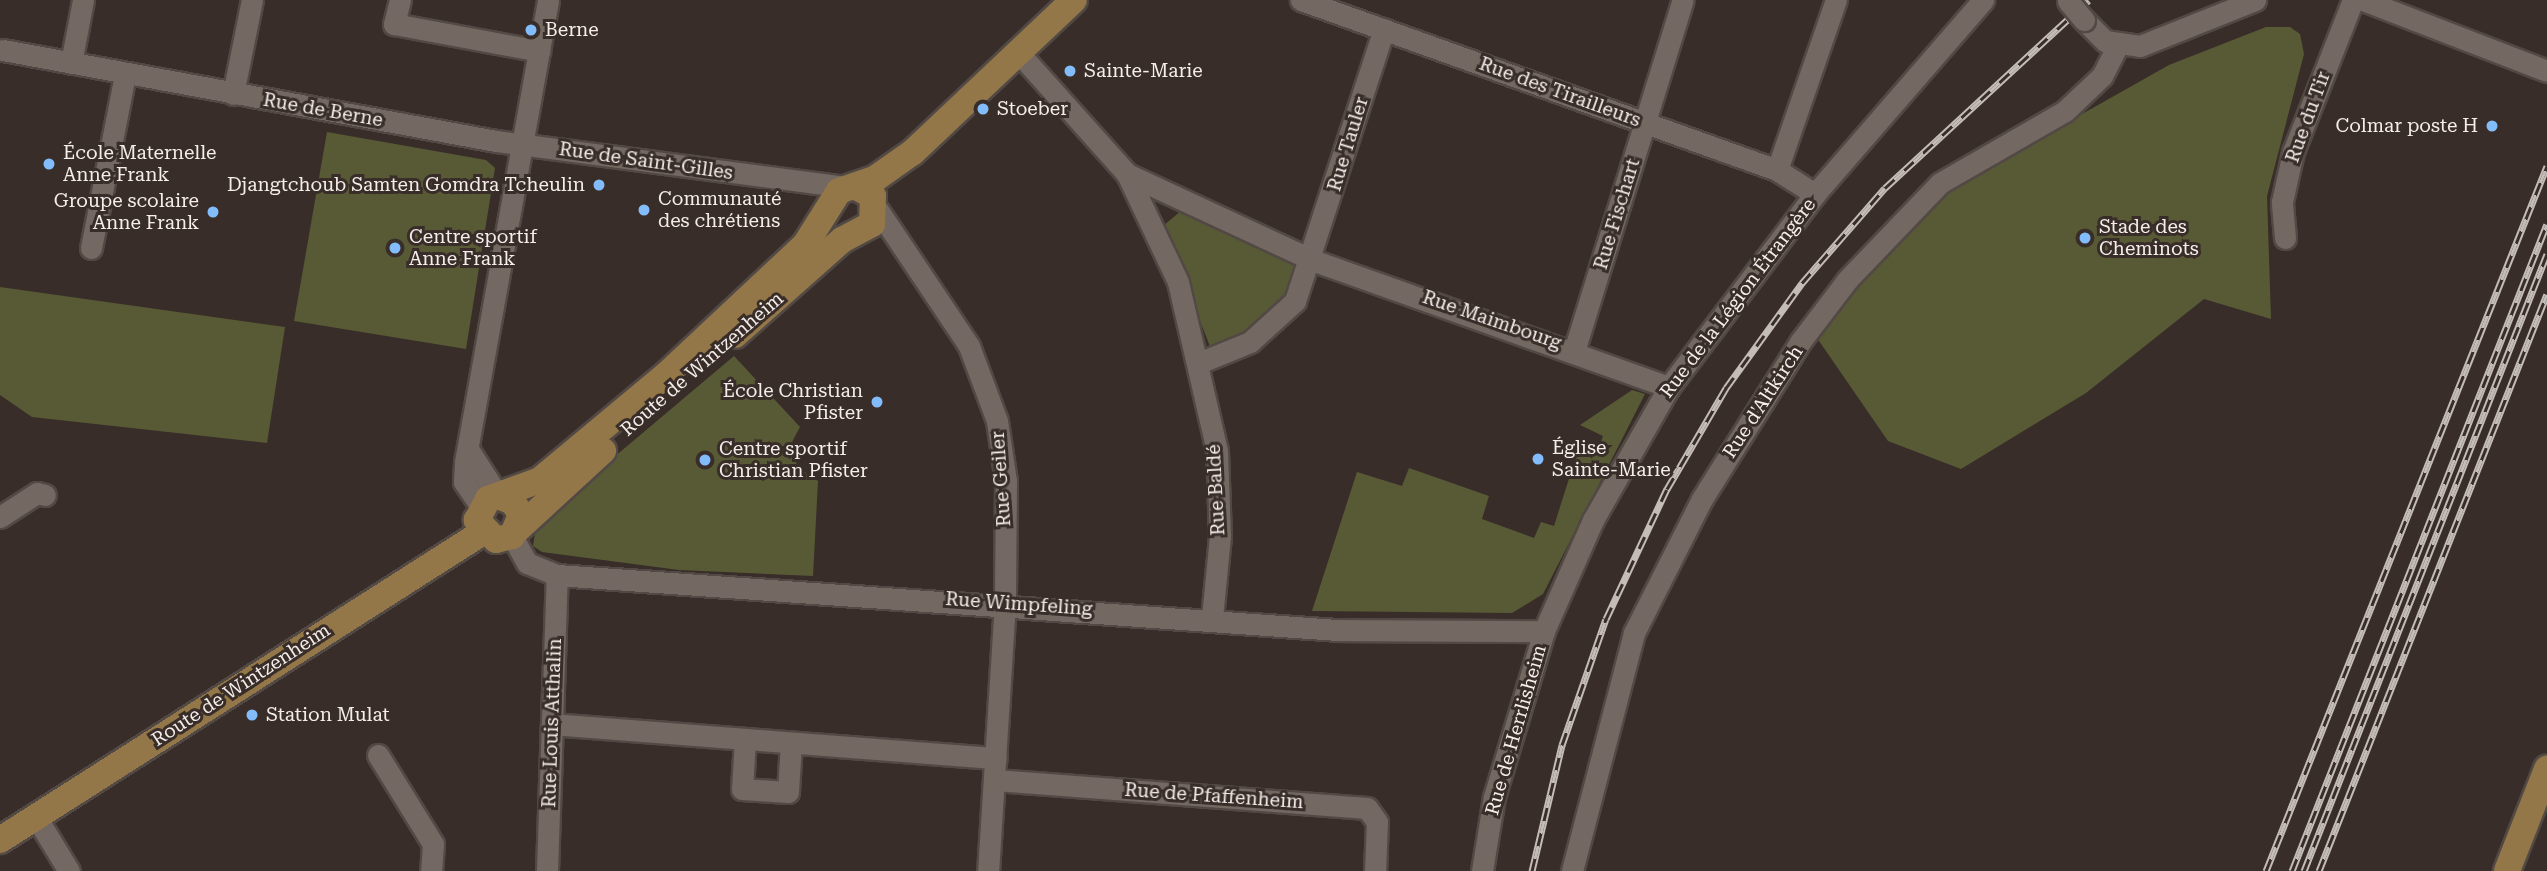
<!DOCTYPE html>
<html>
<head>
<meta charset="utf-8">
<style>
  body { margin:0 }
  #map { position:relative; width:2547px; height:871px; overflow:hidden; background:#382d28; font-family:"Roboto Serif",serif }
  div>[style] { position:absolute }
  .green>* { inset:0; background:#585a36 }
  .roads { filter:drop-shadow(2px 0 #524944) drop-shadow(-2px 0 #524944) drop-shadow(0 2px #524944) drop-shadow(0 -2px #524944) }
  .minor>* { height:21px; margin:-10.5px; padding:0 10.5px; transform-origin:10.5px; border-radius:10.5px; background:#746862 }
  .major>* { height:26px; margin:-13px; padding:0 13px; transform-origin:13px; border-radius:13px; background:#947748 }
  .rail>* { height:7px; margin-top:-3.5px; transform-origin:0; background:repeating-linear-gradient(90deg,#382d28 0 13px,#c4bcb8 0 26px); box-sizing:border-box; border-block:2px solid #c4bcb8 }
  .bridges { filter:drop-shadow(2px 0 #524944) drop-shadow(-2px 0 #524944) drop-shadow(0 2px #524944) drop-shadow(0 -2px #524944) }
  .minor-bridge>* { height:21px; margin:-10.5px; padding:0 10.5px; transform-origin:10.5px; border-radius:10.5px; background:#746862 }
  .dots>* { width:19px; height:19px; translate:-50% -50%; box-sizing:border-box; border:4px solid #382d28; border-radius:50% }
  span { translate:-50% -50%; white-space:nowrap; text-align:center; line-height:1.15; -webkit-text-stroke:6px #382d28; paint-order:stroke }
  .poi-label { font-size:19px; color:#f4edea }
  .left { translate:0 -50%; text-align:left }
  .right { translate:-100% -50%; text-align:right }
  .street-label { font-size:19px; color:#f4edea }
</style>
</head>
<body>
<div id="map">
  <div class="green">
    <div style="clip-path:polygon(2266px 27px,2290px 27px,2300px 34px,2304px 54px,2267px 196px,2271px 319px,2204px 299px,2086px 393px,1961px 469px,1888px 441px,1817px 338px,1848px 297px,1948px 192px,1979px 172px,2169px 65px)"></div>
    <div style="clip-path:polygon(327px 132px,486px 160px,495px 168px,466px 349px,294px 321px)"></div>
    <div style="clip-path:polygon(1182px 210px,1301px 259px,1290px 297px,1252px 333px,1211px 349px,1163px 226px)"></div>
    <div style="clip-path:polygon(0 287px,285px 327px,267px 443px,32px 417px,0 395px)"></div>
    <div style="clip-path:polygon(734px 356px,800px 427px,792px 442px,797px 467px,818px 481px,813px 576px,679px 570px,542px 552px,533px 546px,537px 522px)"></div>
    <div style="clip-path:polygon(1632px 390px,1645px 394px,1543px 594px,1512px 613px,1312px 611px,1357px 472px,1402px 486px,1409px 468px,1489px 496px,1482px 519px,1534px 538px,1541px 522px,1554px 526px,1579px 447px,1597px 453px,1603px 436px,1580px 425px)"></div>
  </div>
  <div class="roads">
    <div class="minor">
      <div style="left:400px;top:0;width:25px;rotate:104deg"></div>
      <div style="left:394px;top:24px;width:148px;rotate:10.5deg"></div>
      <div style="left:1301px;top:0;width:505px;rotate:19.65deg"></div>
      <div style="left:1777px;top:170px;width:45px;rotate:32.3deg"></div>
      <div style="left:2363px;top:0;width:197px;rotate:21.1deg"></div>
      <div style="left:2084px;top:20px;width:30px;rotate:45deg"></div>
      <div style="left:2105px;top:41px;width:35px;rotate:8deg"></div>
      <div style="left:2140px;top:46px;width:124px;rotate:-21.8deg"></div>
      <div style="left:3px;top:50px;width:501px;rotate:10.46deg"></div>
      <div style="left:496px;top:141px;width:353px;rotate:7.5deg"></div>
      <div style="left:1027px;top:62px;width:150px;rotate:48.2deg"></div>
      <div style="left:1127px;top:174px;width:119px;rotate:64.7deg"></div>
      <div style="left:1178px;top:282px;width:173px;rotate:77deg"></div>
      <div style="left:1217px;top:451px;width:85px;rotate:88deg"></div>
      <div style="left:1220px;top:536px;width:82px;rotate:95.6deg"></div>
      <div style="left:71px;top:63px;width:64px;rotate:-79.2deg"></div>
      <div style="left:233px;top:94px;width:96px;rotate:-78.6deg"></div>
      <div style="left:1777px;top:170px;width:180px;rotate:-70.9deg"></div>
      <div style="left:1127px;top:174px;width:204px;rotate:24.9deg"></div>
      <div style="left:1312px;top:260px;width:379px;rotate:19.6deg"></div>
      <div style="left:878px;top:210px;width:164px;rotate:56.2deg"></div>
      <div style="left:969px;top:346px;width:80px;rotate:69.5deg"></div>
      <div style="left:997px;top:421px;width:61px;rotate:81.5deg"></div>
      <div style="left:1006px;top:481px;width:121px;rotate:90.5deg"></div>
      <div style="left:1005px;top:602px;width:270px;rotate:93.6deg"></div>
      <div style="left:2285px;top:238px;width:36px;rotate:-95deg"></div>
      <div style="left:2282px;top:202px;width:51px;rotate:-77.6deg"></div>
      <div style="left:2293px;top:152px;width:163px;rotate:-68.5deg"></div>
      <div style="left:91px;top:248px;width:177px;rotate:-78.9deg"></div>
      <div style="left:1575px;top:348px;width:364px;rotate:-72.8deg"></div>
      <div style="left:1201px;top:362px;width:53px;rotate:-22.2deg"></div>
      <div style="left:1250px;top:342px;width:61px;rotate:-42.3deg"></div>
      <div style="left:1295px;top:301px;width:286px;rotate:-71.9deg"></div>
      <div style="left:468px;top:449px;width:56px;rotate:57.4deg"></div>
      <div style="left:481px;top:507px;width:30px;rotate:-124deg"></div>
      <div style="left:464px;top:482px;width:20px;rotate:-87deg"></div>
      <div style="left:465px;top:462px;width:469px;rotate:-79.8deg"></div>
      <div style="left:0;top:517px;width:44px;rotate:-33deg"></div>
      <div style="left:37px;top:493px;width:8px;rotate:14deg"></div>
      <div style="left:512px;top:536px;width:31px;rotate:61deg"></div>
      <div style="left:527px;top:563px;width:32px;rotate:22deg"></div>
      <div style="left:557px;top:575px;width:782px;rotate:4.03deg"></div>
      <div style="left:1337px;top:630px;width:207px;rotate:0.3deg"></div>
      <div style="left:552px;top:724px;width:445px;rotate:4.4deg"></div>
      <div style="left:745px;top:739px;width:50px;rotate:93.4deg"></div>
      <div style="left:742px;top:789px;width:46px;rotate:3.7deg"></div>
      <div style="left:788px;top:792px;width:49px;rotate:-86.5deg"></div>
      <div style="left:378px;top:755px;width:105px;rotate:58.3deg"></div>
      <div style="left:433px;top:844px;width:27px;rotate:94deg"></div>
      <div style="left:995px;top:780px;width:373px;rotate:4.3deg"></div>
      <div style="left:1367px;top:808px;width:17px;rotate:54deg"></div>
      <div style="left:1377px;top:822px;width:49px;rotate:92.3deg"></div>
      <div style="left:36px;top:817px;width:63px;rotate:58.6deg"></div>
      <div style="left:547px;top:871px;width:296px;rotate:-88.1deg"></div>
      <div style="left:1482px;top:871px;width:75px;rotate:-80.8deg"></div>
      <div style="left:1494px;top:797px;width:173px;rotate:-73.2deg"></div>
      <div style="left:1544px;top:631px;width:121px;rotate:-66.2deg"></div>
      <div style="left:1593px;top:520px;width:153px;rotate:-60.3deg"></div>
      <div style="left:1669px;top:387px;width:242px;rotate:-52.9deg"></div>
      <div style="left:1815px;top:194px;width:257px;rotate:-49.1deg"></div>
      <div style="left:1572px;top:871px;width:246px;rotate:-75.4deg"></div>
      <div style="left:1634px;top:633px;width:150px;rotate:-63.1deg"></div>
      <div style="left:1702px;top:499px;width:185px;rotate:-58deg"></div>
      <div style="left:1800px;top:342px;width:79px;rotate:-52.7deg"></div>
      <div style="left:1848px;top:279px;width:133px;rotate:-46.2deg"></div>
      <div style="left:1940px;top:183px;width:144px;rotate:-29.9deg"></div>
      <div style="left:2065px;top:111px;width:51px;rotate:-43.4deg"></div>
      <div style="left:2102px;top:76px;width:34px;rotate:-63deg"></div>
    </div>
    <div class="major">
      <div style="left:735px;top:335px;width:143px;rotate:-41.6deg"></div>
      <div style="left:842px;top:240px;width:34px;rotate:-28deg"></div>
      <div style="left:872px;top:224px;width:28px;rotate:-88deg"></div>
      <div style="left:873px;top:196px;width:21px;rotate:-152deg"></div>
      <div style="left:498px;top:496px;width:16px;rotate:22deg"></div>
      <div style="left:513px;top:502px;width:15px;rotate:58deg"></div>
      <div style="left:521px;top:515px;width:23px;rotate:113deg"></div>
      <div style="left:512px;top:536px;width:16px;rotate:166deg"></div>
      <div style="left:496px;top:540px;width:28px;rotate:-134deg"></div>
      <div style="left:477px;top:520px;width:24px;rotate:-62deg"></div>
      <div style="left:488px;top:499px;width:55px;rotate:-20.1deg"></div>
      <div style="left:540px;top:480px;width:164px;rotate:-39.8deg"></div>
      <div style="left:666px;top:375px;width:190px;rotate:-43.1deg"></div>
      <div style="left:805px;top:245px;width:64px;rotate:-57.8deg"></div>
      <div style="left:839px;top:191px;width:39px;rotate:-19deg"></div>
      <div style="left:876px;top:178px;width:45px;rotate:-35.1deg"></div>
      <div style="left:913px;top:152px;width:221px;rotate:-43.4deg"></div>
      <div style="left:517px;top:530px;width:117px;rotate:-42.6deg"></div>
      <div style="left:0;top:840px;width:573px;rotate:-32.52deg"></div>
      <div style="left:2507px;top:871px;width:110px;rotate:-68.6deg"></div>
    </div>
  </div>
  <div class="rail">
    <div style="left:1532px;top:871px;width:130px;rotate:-76.6deg"></div>
    <div style="left:1562px;top:745px;width:133px;rotate:-70.8deg"></div>
    <div style="left:1606px;top:619px;width:144px;rotate:-64.9deg"></div>
    <div style="left:1667px;top:489px;width:117px;rotate:-59.7deg"></div>
    <div style="left:1726px;top:388px;width:130px;rotate:-54.1deg"></div>
    <div style="left:1802px;top:283px;width:126px;rotate:-48.9deg"></div>
    <div style="left:1885px;top:188px;width:277px;rotate:-42.7deg"></div>
    <div style="left:2266px;top:871px;width:759px;rotate:-68.27deg"></div>
    <div style="left:2292px;top:871px;width:695px;rotate:-68.49deg"></div>
    <div style="left:2304px;top:871px;width:663px;rotate:-68.5deg"></div>
    <div style="left:2319px;top:871px;width:620px;rotate:-68.44deg"></div>
  </div>
  <div class="bridges">
    <div class="minor-bridge">
      <div style="left:2068px;top:1px;width:25px;rotate:50deg"></div>
    </div>
  </div>
  <div class="dots">
    <div style="left:531px;top:30px;background:#83bcfb"></div>
    <div style="left:1070px;top:71px;background:#83bcfb"></div>
    <div style="left:983px;top:109px;background:#83bcfb"></div>
    <div style="left:2492px;top:126px;background:#83bcfb"></div>
    <div style="left:49px;top:164px;background:#83bcfb"></div>
    <div style="left:599px;top:185px;background:#83bcfb"></div>
    <div style="left:644px;top:210px;background:#83bcfb"></div>
    <div style="left:213px;top:212px;background:#83bcfb"></div>
    <div style="left:2085px;top:238px;background:#83bcfb"></div>
    <div style="left:395px;top:248px;background:#83bcfb"></div>
    <div style="left:877px;top:402px;background:#83bcfb"></div>
    <div style="left:1538px;top:459px;background:#83bcfb"></div>
    <div style="left:705px;top:460px;background:#83bcfb"></div>
    <div style="left:252px;top:715px;background:#83bcfb"></div>
  </div>
  <div class="poi-label">
    <span class="left" style="left:545px;top:30px">Berne</span>
    <span class="left" style="left:1084px;top:71px">Sainte-Marie</span>
    <span class="left" style="left:997px;top:109px">Stoeber</span>
    <span class="right" style="left:2478px;top:126px">Colmar poste H</span>
    <span class="left" style="left:63px;top:164px">École Maternelle<br>Anne Frank</span>
    <span class="right" style="left:585px;top:185px">Djangtchoub Samten Gomdra Tcheulin</span>
    <span class="left" style="left:658px;top:210px">Communauté<br>des chrétiens</span>
    <span class="right" style="left:199px;top:212px">Groupe scolaire<br>Anne Frank</span>
    <span class="left" style="left:2099px;top:238px">Stade des<br>Cheminots</span>
    <span class="left" style="left:409px;top:248px">Centre sportif<br>Anne Frank</span>
    <span class="right" style="left:863px;top:402px">École Christian<br>Pfister</span>
    <span class="left" style="left:1552px;top:459px">Église<br>Sainte-Marie</span>
    <span class="left" style="left:719px;top:460px">Centre sportif<br>Christian Pfister</span>
    <span class="left" style="left:266px;top:715px">Station Mulat</span>
  </div>
  <div class="street-label">
    <span style="left:1560px;top:92px;rotate:20deg">Rue des Tirailleurs</span>
    <span style="left:323px;top:110px;rotate:10deg">Rue de Berne</span>
    <span style="left:2308px;top:117px;rotate:-70deg">Rue du Tir</span>
    <span style="left:1348px;top:144px;rotate:-73deg">Rue Tauler</span>
    <span style="left:646px;top:161px;rotate:8deg">Rue de Saint-Gilles</span>
    <span style="left:1617px;top:214px;rotate:-73deg">Rue Fischart</span>
    <span style="left:1738px;top:298px;rotate:-53deg">Rue de la Légion Étrangère</span>
    <span style="left:1492px;top:320px;rotate:19deg">Rue Maimbourg</span>
    <span style="left:702px;top:364px;rotate:-41deg">Route de Wintzenheim</span>
    <span style="left:1763px;top:402px;rotate:-57deg">Rue d'Altkirch</span>
    <span style="left:1001px;top:479px;rotate:-94deg">Rue Geiler</span>
    <span style="left:1216px;top:490px;rotate:-93deg">Rue Baldé</span>
    <span style="left:1019px;top:604px;rotate:4deg">Rue Wimpfeling</span>
    <span style="left:241px;top:685px;rotate:-33deg">Route de Wintzenheim</span>
    <span style="left:552px;top:723px;rotate:-88deg">Rue Louis Atthalin</span>
    <span style="left:1516px;top:730px;rotate:-74deg">Rue de Herrlisheim</span>
    <span style="left:1214px;top:796px;rotate:4deg">Rue de Pfaffenheim</span>
  </div>
</div>
</body>
</html>
